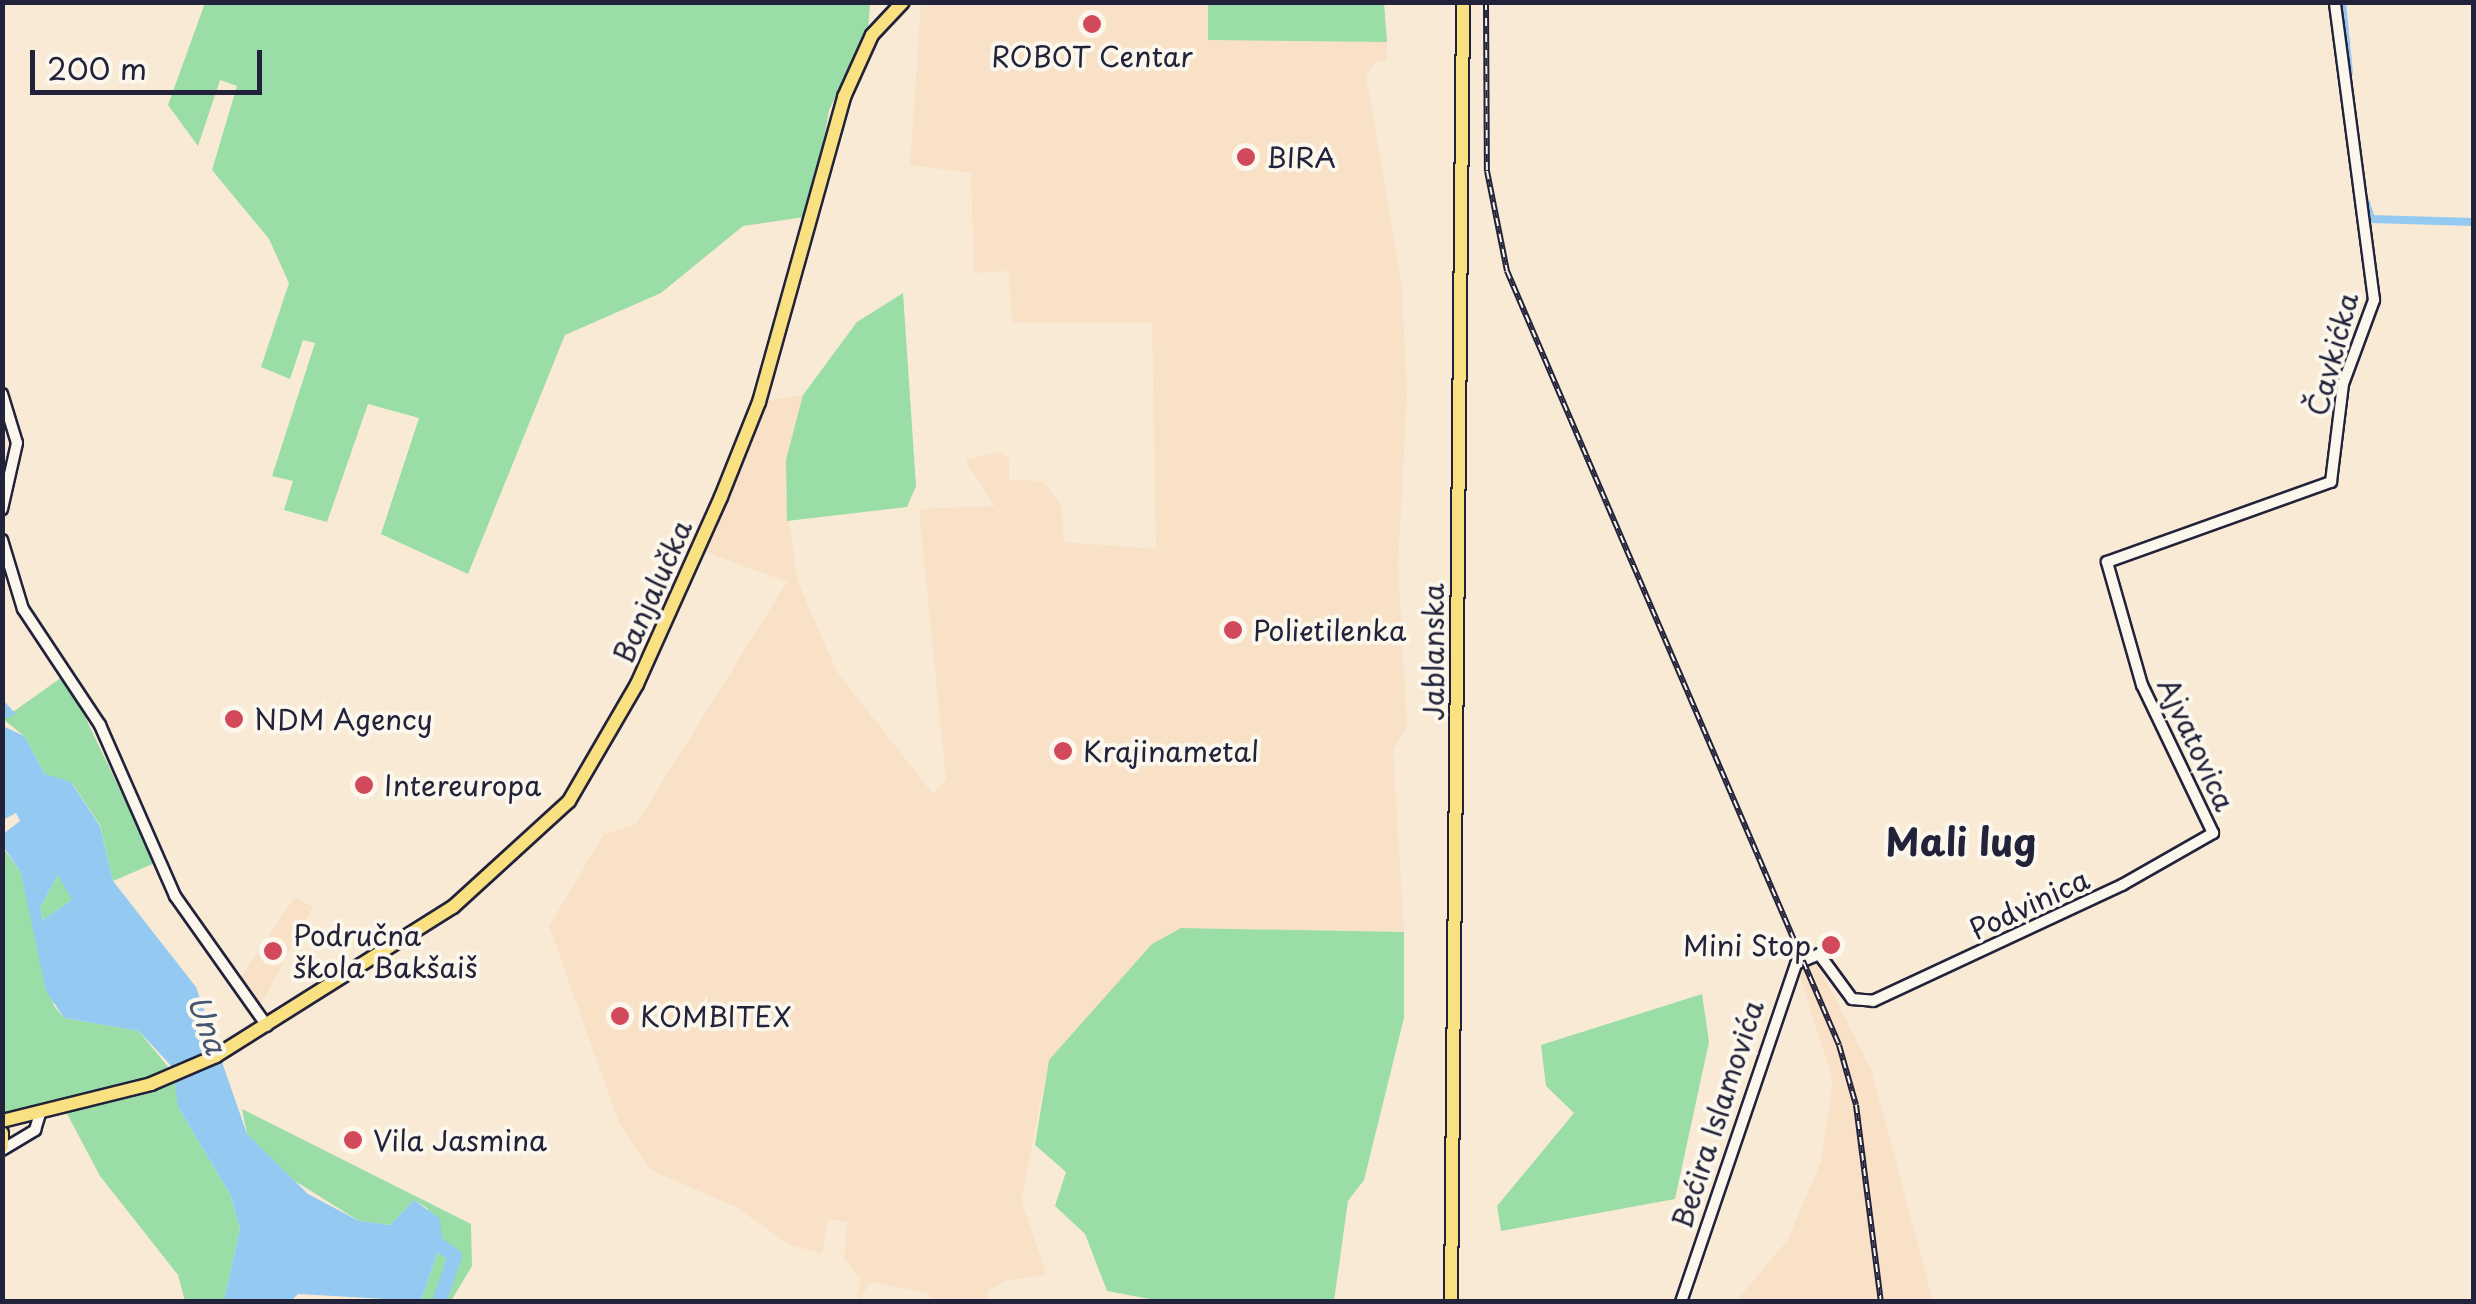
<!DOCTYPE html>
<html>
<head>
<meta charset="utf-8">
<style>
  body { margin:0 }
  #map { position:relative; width:2476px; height:1304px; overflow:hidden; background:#f9ead6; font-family:"Playpen Sans",sans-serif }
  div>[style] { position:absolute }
  .built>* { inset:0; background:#f8e1c7 }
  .green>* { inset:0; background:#9bdda7 }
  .water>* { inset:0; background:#94caf2 }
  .canal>* { height:8px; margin:-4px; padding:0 4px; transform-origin:4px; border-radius:4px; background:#94caf2 }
  .river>* { height:14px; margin:-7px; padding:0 7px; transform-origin:7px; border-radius:7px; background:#94caf2 }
  .roads { filter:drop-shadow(2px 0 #22223b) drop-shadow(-2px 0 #22223b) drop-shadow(0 2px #22223b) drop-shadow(0 -2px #22223b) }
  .minor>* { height:10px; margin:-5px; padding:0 5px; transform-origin:5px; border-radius:5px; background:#fbf7ec }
  .major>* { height:12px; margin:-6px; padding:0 6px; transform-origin:6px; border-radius:6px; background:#f9e181 }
  .rail>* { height:6px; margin-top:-3px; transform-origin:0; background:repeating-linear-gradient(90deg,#fbf7ec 0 8px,#22223b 0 16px); box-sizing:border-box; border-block:2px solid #22223b }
  .dots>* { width:28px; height:28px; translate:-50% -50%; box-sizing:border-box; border:5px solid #fbf7ec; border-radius:50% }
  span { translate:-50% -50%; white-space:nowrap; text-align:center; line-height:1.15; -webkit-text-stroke:8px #fbf7ec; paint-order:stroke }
  .poi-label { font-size:28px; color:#22223b }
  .left { translate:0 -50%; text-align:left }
  .right { translate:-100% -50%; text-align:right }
  .street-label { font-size:28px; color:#22223b }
  .water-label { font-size:30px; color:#445472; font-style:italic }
  .district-label { font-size:38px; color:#22223b; font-weight:700 }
  .frame { position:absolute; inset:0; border:5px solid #22223b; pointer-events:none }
  .scale { position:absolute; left:30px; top:50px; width:232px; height:45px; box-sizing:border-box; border:5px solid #22223b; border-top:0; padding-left:12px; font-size:30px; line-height:35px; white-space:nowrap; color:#22223b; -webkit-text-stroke:8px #fbf7ec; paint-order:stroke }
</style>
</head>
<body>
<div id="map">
  <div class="built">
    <div style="clip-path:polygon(921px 3px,1208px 3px,1209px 40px,1387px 42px,1387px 61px,1375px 62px,1366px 76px,1402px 285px,1407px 395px,1398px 565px,1407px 726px,1393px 750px,1404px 932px,1182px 928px,1153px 944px,1049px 1060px,1021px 1201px,1047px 1275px,1008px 1280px,987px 1291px,987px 1301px,930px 1301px,929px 1293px,871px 1282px,857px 1302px,861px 1279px,844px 1259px,847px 1222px,828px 1219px,822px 1253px,792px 1246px,735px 1207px,649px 1169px,618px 1120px,549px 926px,604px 834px,636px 824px,787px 582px,698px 549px,759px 402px,803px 395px,785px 492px,798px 582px,837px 672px,933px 794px,946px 779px,919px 509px,995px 506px,965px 460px,999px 452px,1009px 459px,1009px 480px,1043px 481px,1061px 505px,1064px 542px,1156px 549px,1152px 322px,1012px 322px,1009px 271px,974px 273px,971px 173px,910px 165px)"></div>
    <div style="clip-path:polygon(295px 897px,313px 907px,257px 1012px,237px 983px)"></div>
    <div style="clip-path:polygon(1813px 954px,1872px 1072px,1933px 1301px,1735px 1302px,1787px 1241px,1821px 1162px,1833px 1081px,1796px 964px)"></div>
  </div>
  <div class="green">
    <div style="clip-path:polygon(205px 3px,870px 3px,868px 31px,829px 110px,811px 216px,743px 226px,661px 293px,565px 335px,468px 574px,381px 534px,419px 418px,368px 404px,327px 522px,284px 510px,293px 481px,272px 476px,315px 343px,303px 340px,290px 379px,261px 367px,289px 283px,269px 239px,212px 170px,237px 86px,220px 80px,198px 146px,168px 105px)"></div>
    <div style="clip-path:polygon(1208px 3px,1384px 3px,1387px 42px,1208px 40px)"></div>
    <div style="clip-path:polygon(903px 293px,916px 486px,907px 507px,787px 521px,786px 460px,803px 395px,857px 322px)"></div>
    <div style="clip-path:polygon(65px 675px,155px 863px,113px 881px,100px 825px,72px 783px,45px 774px,24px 736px,3px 719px)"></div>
    <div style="clip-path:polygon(2px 846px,21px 873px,54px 1006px,64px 1018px,139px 1031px,181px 1083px,178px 1107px,231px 1196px,240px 1229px,224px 1301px,185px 1301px,178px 1275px,100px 1176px,64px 1108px,3px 1121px)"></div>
    <div style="clip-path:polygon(63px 865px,73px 899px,43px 920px,40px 908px)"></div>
    <div style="clip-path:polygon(1181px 928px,1404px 932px,1404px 1018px,1364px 1180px,1348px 1201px,1334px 1301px,1160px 1301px,1107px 1291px,1085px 1234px,1055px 1206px,1066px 1172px,1035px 1145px,1049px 1060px,1152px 944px)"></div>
    <div style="clip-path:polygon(1702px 994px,1709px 1042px,1675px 1199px,1501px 1231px,1497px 1206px,1574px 1113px,1546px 1086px,1541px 1045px)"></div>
    <div style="clip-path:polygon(242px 1109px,471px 1224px,472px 1266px,451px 1301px,421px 1301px,442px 1239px,427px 1208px,414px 1200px,390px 1225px,359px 1221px,287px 1176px,247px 1134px)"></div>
  </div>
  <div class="water">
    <div style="clip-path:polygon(evenodd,2px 699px,16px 714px,4px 719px,5px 727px,24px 736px,45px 774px,71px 782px,100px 826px,113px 881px,196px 987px,247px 1134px,308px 1194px,359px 1221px,390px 1225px,414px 1200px,440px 1219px,442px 1239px,421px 1301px,298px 1294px,291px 1301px,224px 1301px,240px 1229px,231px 1196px,178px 1107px,173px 1068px,139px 1031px,64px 1018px,46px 991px,21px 873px,3px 846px,3px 834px,20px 821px,16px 813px,3px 820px,2px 699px,63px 865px,73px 899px,43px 920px,40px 908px,63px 865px)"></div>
  </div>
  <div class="canal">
    <div style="left:2342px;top:2px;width:71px;rotate:84.4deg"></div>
    <div style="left:2365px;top:200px;width:20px;rotate:72deg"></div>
    <div style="left:2371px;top:219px;width:103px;rotate:1.7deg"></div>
  </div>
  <div class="river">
    <div style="left:53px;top:854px;width:58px;rotate:59deg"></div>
    <div style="left:117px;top:961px;width:15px;rotate:58deg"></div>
    <div style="left:125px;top:974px;width:32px;rotate:11deg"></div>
    <div style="left:439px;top:1245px;width:19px;rotate:35deg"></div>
    <div style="left:455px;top:1256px;width:49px;rotate:109.2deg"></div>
  </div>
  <div class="roads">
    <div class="minor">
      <div style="left:2px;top:394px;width:51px;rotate:73deg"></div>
      <div style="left:17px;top:443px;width:68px;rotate:102.8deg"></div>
      <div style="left:2px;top:540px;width:72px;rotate:73.1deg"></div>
      <div style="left:23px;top:609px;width:139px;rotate:56.4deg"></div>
      <div style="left:100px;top:725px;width:187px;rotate:66.3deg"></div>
      <div style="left:175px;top:896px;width:159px;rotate:54.7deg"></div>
      <div style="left:2px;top:1150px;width:39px;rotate:-31deg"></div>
      <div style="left:35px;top:1130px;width:17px;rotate:-73deg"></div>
      <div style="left:1681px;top:1302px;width:357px;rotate:-71.2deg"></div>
      <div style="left:1796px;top:964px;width:25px;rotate:-23deg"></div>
      <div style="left:1819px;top:954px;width:56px;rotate:53.7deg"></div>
      <div style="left:1852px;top:999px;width:21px;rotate:5deg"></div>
      <div style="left:1873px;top:1001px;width:275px;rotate:-25deg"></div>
      <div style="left:2122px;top:885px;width:105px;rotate:-29.7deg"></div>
      <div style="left:2213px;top:833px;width:164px;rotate:-115.6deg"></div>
      <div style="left:2142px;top:685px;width:128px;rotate:-105.9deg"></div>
      <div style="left:2107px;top:562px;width:238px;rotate:-19.7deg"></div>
      <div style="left:2331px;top:482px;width:99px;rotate:-83deg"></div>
      <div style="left:2343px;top:384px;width:90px;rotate:-69.7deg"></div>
      <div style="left:2374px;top:300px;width:301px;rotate:-97.5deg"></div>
    </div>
    <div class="major">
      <div style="left:2px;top:1121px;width:154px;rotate:-13.9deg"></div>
      <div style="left:151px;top:1084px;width:71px;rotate:-23.3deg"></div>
      <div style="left:216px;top:1056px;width:280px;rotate:-32.2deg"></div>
      <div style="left:453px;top:907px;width:157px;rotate:-42.4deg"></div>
      <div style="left:569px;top:801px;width:135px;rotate:-59.8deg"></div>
      <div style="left:637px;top:684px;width:205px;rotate:-65.8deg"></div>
      <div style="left:721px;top:497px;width:102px;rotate:-68.2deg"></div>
      <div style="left:759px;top:402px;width:317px;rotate:-74.4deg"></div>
      <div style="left:844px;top:97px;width:68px;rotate:-65.7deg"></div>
      <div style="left:872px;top:35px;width:45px;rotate:-46.8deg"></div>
      <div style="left:2px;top:1133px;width:14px;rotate:90deg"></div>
      <div style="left:1451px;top:1302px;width:1300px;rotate:-89.47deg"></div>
    </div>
  </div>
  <div class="rail">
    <div style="left:1486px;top:2px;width:169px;rotate:89.7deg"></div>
    <div style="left:1487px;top:171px;width:102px;rotate:78.7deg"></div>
    <div style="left:1507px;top:271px;width:842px;rotate:66.78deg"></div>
    <div style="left:1839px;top:1045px;width:62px;rotate:74.2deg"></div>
    <div style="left:1856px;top:1105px;width:199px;rotate:82.8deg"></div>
  </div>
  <div class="dots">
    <div style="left:1092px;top:24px;background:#d1495b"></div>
    <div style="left:1246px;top:157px;background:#d1495b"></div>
    <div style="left:1233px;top:630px;background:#d1495b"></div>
    <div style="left:234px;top:719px;background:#d1495b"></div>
    <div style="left:1063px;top:751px;background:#d1495b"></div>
    <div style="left:364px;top:785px;background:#d1495b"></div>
    <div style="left:1831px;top:945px;background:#d1495b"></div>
    <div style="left:273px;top:951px;background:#d1495b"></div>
    <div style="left:620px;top:1016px;background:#d1495b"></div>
    <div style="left:353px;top:1140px;background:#d1495b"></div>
  </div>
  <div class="poi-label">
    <span style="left:1092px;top:56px">ROBOT Centar</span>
    <span class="left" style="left:1266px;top:157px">BIRA</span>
    <span class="left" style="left:1253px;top:630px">Polietilenka</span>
    <span class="left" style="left:254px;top:719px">NDM Agency</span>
    <span class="left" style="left:1083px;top:751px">Krajinametal</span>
    <span class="left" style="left:384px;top:785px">Intereuropa</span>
    <span class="left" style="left:293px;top:951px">Područna<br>škola Bakšaiš</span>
    <span class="right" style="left:1811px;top:945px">Mini Stop</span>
    <span class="left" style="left:640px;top:1016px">KOMBITEX</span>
    <span class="left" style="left:373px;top:1140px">Vila Jasmina</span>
  </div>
  <div class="street-label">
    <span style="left:2332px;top:354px;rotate:-75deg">Čavkićka</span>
    <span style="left:652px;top:591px;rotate:-66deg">Banjalučka</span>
    <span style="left:1433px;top:652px;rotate:-90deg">Jablanska</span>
    <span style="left:2197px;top:744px;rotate:65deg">Ajvatovica</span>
    <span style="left:2029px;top:904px;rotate:-25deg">Podvinica</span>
    <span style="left:1717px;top:1114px;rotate:-72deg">Bećira Islamovića</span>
  </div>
  <div class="water-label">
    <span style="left:208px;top:1024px;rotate:70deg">Una</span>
  </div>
  <div class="district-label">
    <span style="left:1961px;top:841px">Mali lug</span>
  </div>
  <div class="frame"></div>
  <div class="scale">200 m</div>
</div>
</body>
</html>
